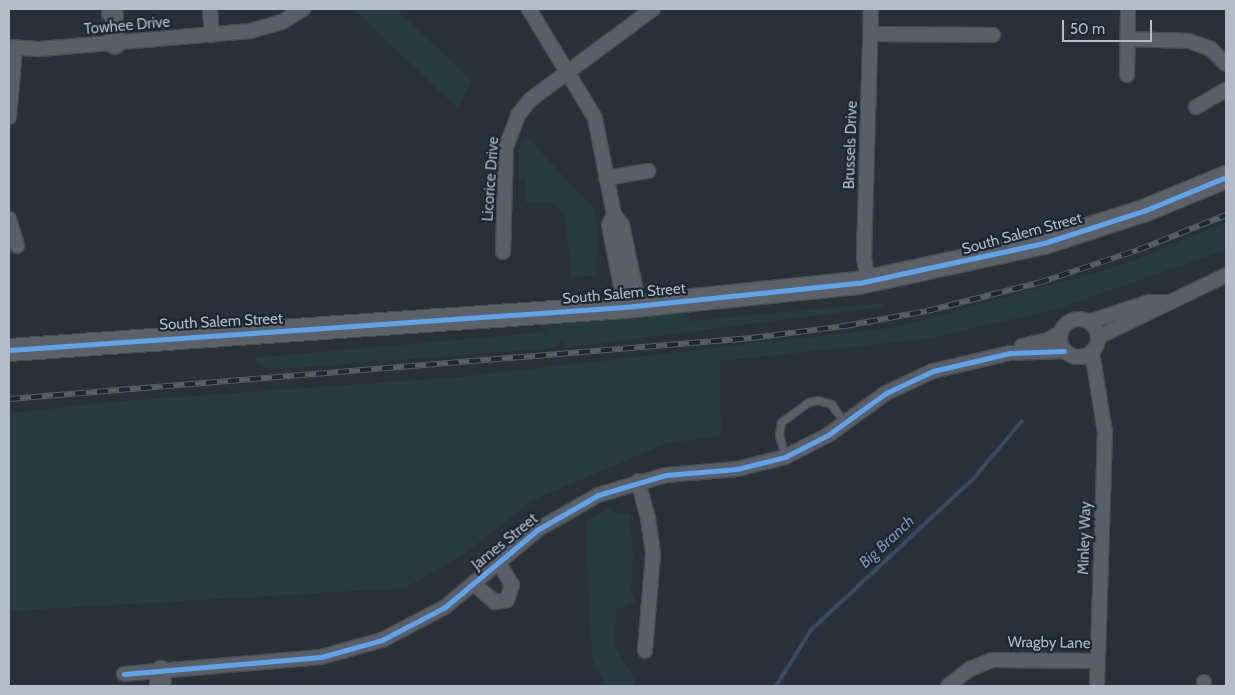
<!DOCTYPE html>
<html>
<head>
<meta charset="utf-8">
<style>
  body { margin:0 }
  #map { position:relative; width:1235px; height:695px; overflow:hidden; background:#2a3038; font-family:Cabin,sans-serif }
  div>[style] { position:absolute }
  .green>* { inset:0; background:#273a3e }
  .stream>* { height:4px; margin:-2px; padding:0 2px; transform-origin:2px; border-radius:2px; background:#384963 }
  .roads { filter:drop-shadow(1px 0 #484c53) drop-shadow(-1px 0 #484c53) drop-shadow(0 1px #484c53) drop-shadow(0 -1px #484c53) }
  .service>* { height:7px; margin:-3.5px; padding:0 3.5px; transform-origin:3.5px; border-radius:3.5px; background:#5a5e66 }
  .minor>* { height:14px; margin:-7px; padding:0 7px; transform-origin:7px; border-radius:7px; background:#5a5e66 }
  .minor>.ring { margin:-7px; padding:0; box-sizing:content-box; background:none; border:14px solid #5a5e66; border-radius:50% }
  .secondary>* { height:20px; margin:-10px; padding:0 10px; transform-origin:10px; border-radius:10px; background:#595d64 }
  .primary>* { height:22px; margin:-11px; padding:0 11px; transform-origin:11px; border-radius:11px; background:#5c6168 }
  .rail>* { height:5.5px; margin-top:-2.75px; transform-origin:0; background:repeating-linear-gradient(90deg,#1d2633 0 11px,#595d64 0 22px); box-sizing:border-box; border-block:1px solid #595d64 }
  .cycleway>* { height:5px; margin:-2.5px; padding:0 2.5px; transform-origin:2.5px; border-radius:2.5px; background:#60a3ed }
  span { translate:-50% -50%; white-space:nowrap; text-align:center; line-height:1.15; -webkit-text-stroke:4.5px #1d2633; paint-order:stroke }
  .street-label { font-size:15px; color:#b4bcc9 }
  .water-label { font-size:16px; color:#7c92b1; font-style:italic }
  .frame { position:absolute; inset:0; border:10px solid #b4bcc9; pointer-events:none }
  .scale { position:absolute; left:1062px; top:20px; width:90px; height:22px; box-sizing:border-box; border:2px solid #b4bcc9; border-top:0; padding-left:6px; font-size:15px; line-height:18px; white-space:nowrap; color:#b4bcc9; -webkit-text-stroke:4px #1d2633; paint-order:stroke }
</style>
</head>
<body>
<div id="map">
  <div class="green">
    <div style="clip-path:polygon(354px 9px,396px 9px,471px 80px,458px 109px)"></div>
    <div style="clip-path:polygon(526px 136px,593px 208px,598px 229px,596px 276px,571px 277px,565px 215px,553px 202px,525px 202px,526px 180px,519px 179px,518px 152px)"></div>
    <div style="clip-path:polygon(1226px 222px,1226px 250px,1059px 308px,933px 338px,720px 361px,721px 436px,667px 443px,533px 500px,461px 556px,405px 588px,9px 611px,9px 413px,135px 400px,460px 377px,898px 327px,1122px 265px)"></div>
    <div style="clip-path:polygon(883px 303px,883px 307px,565px 348px,564px 340px,553px 348px,270px 370px,252px 358px,547px 332px,535px 320px,690px 308px,689px 321px)"></div>
    <div style="clip-path:polygon(610px 508px,613px 512px,630px 514px,633px 557px,631px 590px,635px 602px,616px 610px,615px 647px,635px 680px,632px 686px,606px 686px,592px 659px,585px 521px)"></div>
  </div>
  <div class="stream">
    <div style="left:776px;top:686px;width:66px;rotate:-58deg"></div>
    <div style="left:811px;top:630px;width:221px;rotate:-43deg"></div>
    <div style="left:973px;top:479px;width:76px;rotate:-49.8deg"></div>
  </div>
  <div class="roads">
    <div class="service">
      <div style="left:785px;top:457px;width:23px;rotate:-105deg"></div>
      <div style="left:779px;top:435px;width:13px;rotate:-81deg"></div>
      <div style="left:781px;top:422px;width:34px;rotate:-36deg"></div>
      <div style="left:809px;top:402px;width:8px;rotate:-14deg"></div>
      <div style="left:817px;top:400px;width:15px;rotate:16deg"></div>
      <div style="left:831px;top:404px;width:24px;rotate:54deg"></div>
    </div>
    <div class="minor">
      <div style="left:210px;top:9px;width:26px;rotate:86deg"></div>
      <div style="left:529px;top:9px;width:127px;rotate:58.8deg"></div>
      <div style="left:595px;top:118px;width:99px;rotate:78.9deg"></div>
      <div style="left:614px;top:215px;width:13px;rotate:51deg"></div>
      <div style="left:622px;top:225px;width:82px;rotate:78deg"></div>
      <div style="left:871px;top:34px;width:122px;rotate:0.5deg"></div>
      <div style="left:1128px;top:39px;width:61px;rotate:1.9deg"></div>
      <div style="left:1189px;top:41px;width:23px;rotate:20deg"></div>
      <div style="left:1211px;top:49px;width:21px;rotate:45deg"></div>
      <div style="left:9px;top:47px;width:31px;rotate:4deg"></div>
      <div style="left:40px;top:49px;width:211px;rotate:-4.9deg"></div>
      <div style="left:250px;top:31px;width:33px;rotate:-16deg"></div>
      <div style="left:282px;top:22px;width:25px;rotate:-32deg"></div>
      <div style="left:1127px;top:75px;width:66px;rotate:-89.1deg"></div>
      <div style="left:1196px;top:107px;width:34px;rotate:-30deg"></div>
      <div style="left:9px;top:117px;width:69px;rotate:-85deg"></div>
      <div style="left:606px;top:178px;width:43px;rotate:-9.5deg"></div>
      <div style="left:614px;top:215px;width:11px;rotate:117deg"></div>
      <div style="left:609px;top:225px;width:84px;rotate:79deg"></div>
      <div style="left:9px;top:219px;width:28px;rotate:73deg"></div>
      <div style="left:503px;top:252px;width:105px;rotate:-88.4deg"></div>
      <div style="left:506px;top:147px;width:34px;rotate:-69deg"></div>
      <div style="left:518px;top:115px;width:19px;rotate:-51deg"></div>
      <div style="left:530px;top:100px;width:153px;rotate:-36.5deg"></div>
      <div style="left:868px;top:282px;width:25px;rotate:-99deg"></div>
      <div style="left:864px;top:257px;width:248px;rotate:-88.4deg"></div>
      <div class="ring" style="left:1060px;top:319px;width:24px;height:24px"></div>
      <div style="left:1089px;top:322px;width:63px;rotate:-18.4deg"></div>
      <div style="left:1149px;top:302px;width:17px"></div>
      <div style="left:1098px;top:337px;width:142px;rotate:-25.8deg"></div>
      <div style="left:1022px;top:346px;width:27px;rotate:-13deg"></div>
      <div style="left:1048px;top:340px;width:14px;rotate:-30deg"></div>
      <div style="left:1092px;top:352px;width:81px;rotate:80.8deg"></div>
      <div style="left:1105px;top:432px;width:254px;rotate:91.8deg"></div>
      <div style="left:638px;top:481px;width:38px;rotate:75deg"></div>
      <div style="left:648px;top:518px;width:37px;rotate:82deg"></div>
      <div style="left:653px;top:555px;width:96px;rotate:94.8deg"></div>
      <div style="left:474px;top:584px;width:28px;rotate:41deg"></div>
      <div style="left:495px;top:602px;width:12px;rotate:-9deg"></div>
      <div style="left:507px;top:600px;width:16px;rotate:-72deg"></div>
      <div style="left:512px;top:585px;width:26px;rotate:-121deg"></div>
      <div style="left:124px;top:674px;width:198px;rotate:-4.9deg"></div>
      <div style="left:321px;top:657px;width:63px;rotate:-15.6deg"></div>
      <div style="left:382px;top:640px;width:71px;rotate:-27.6deg"></div>
      <div style="left:445px;top:607px;width:120px;rotate:-39.9deg"></div>
      <div style="left:537px;top:530px;width:70px;rotate:-29.8deg"></div>
      <div style="left:598px;top:495px;width:71px;rotate:-16.4deg"></div>
      <div style="left:666px;top:475px;width:71px;rotate:-4.8deg"></div>
      <div style="left:737px;top:469px;width:49px;rotate:-14deg"></div>
      <div style="left:785px;top:457px;width:48px;rotate:-27.1deg"></div>
      <div style="left:828px;top:435px;width:72px;rotate:-35.9deg"></div>
      <div style="left:886px;top:393px;width:52px;rotate:-25.1deg"></div>
      <div style="left:933px;top:371px;width:79px;rotate:-13.2deg"></div>
      <div style="left:1010px;top:353px;width:54px;rotate:-2.1deg"></div>
      <div style="left:948px;top:686px;width:28px;rotate:-38deg"></div>
      <div style="left:970px;top:669px;width:24px;rotate:-22deg"></div>
      <div style="left:992px;top:660px;width:106px;rotate:0.5deg"></div>
      <div style="left:1204px;top:686px;width:4px;rotate:-90deg"></div>
    </div>
    <div class="secondary">
      <div style="left:112px;top:9px;width:35px;rotate:85deg"></div>
      <div style="left:160px;top:686px;width:15px;rotate:-86deg"></div>
    </div>
    <div class="primary">
      <div style="left:9px;top:350px;width:617px;rotate:-3.99deg"></div>
      <div style="left:625px;top:307px;width:235px;rotate:-5.9deg"></div>
      <div style="left:859px;top:283px;width:189px;rotate:-12.2deg"></div>
      <div style="left:1044px;top:243px;width:107px;rotate:-17.9deg"></div>
      <div style="left:1146px;top:210px;width:87px;rotate:-22.4deg"></div>
    </div>
  </div>
  <div class="rail">
    <div style="left:9px;top:399px;width:745px;rotate:-4.69deg"></div>
    <div style="left:752px;top:338px;width:94px;rotate:-7.4deg"></div>
    <div style="left:845px;top:326px;width:83px;rotate:-10.4deg"></div>
    <div style="left:927px;top:311px;width:114px;rotate:-14.2deg"></div>
    <div style="left:1038px;top:283px;width:105px;rotate:-18.3deg"></div>
    <div style="left:1138px;top:250px;width:95px;rotate:-21.7deg"></div>
  </div>
  <div class="cycleway">
    <div style="left:9px;top:350px;width:617px;rotate:-3.99deg"></div>
    <div style="left:625px;top:307px;width:235px;rotate:-5.9deg"></div>
    <div style="left:859px;top:283px;width:189px;rotate:-12.2deg"></div>
    <div style="left:1044px;top:243px;width:107px;rotate:-17.9deg"></div>
    <div style="left:1146px;top:210px;width:87px;rotate:-22.4deg"></div>
    <div style="left:124px;top:674px;width:198px;rotate:-4.9deg"></div>
    <div style="left:321px;top:657px;width:63px;rotate:-15.6deg"></div>
    <div style="left:382px;top:640px;width:71px;rotate:-27.6deg"></div>
    <div style="left:445px;top:607px;width:120px;rotate:-39.9deg"></div>
    <div style="left:537px;top:530px;width:70px;rotate:-29.8deg"></div>
    <div style="left:598px;top:495px;width:71px;rotate:-16.4deg"></div>
    <div style="left:666px;top:475px;width:71px;rotate:-4.8deg"></div>
    <div style="left:737px;top:469px;width:49px;rotate:-14deg"></div>
    <div style="left:785px;top:457px;width:48px;rotate:-27.1deg"></div>
    <div style="left:828px;top:435px;width:72px;rotate:-35.9deg"></div>
    <div style="left:886px;top:393px;width:52px;rotate:-25.1deg"></div>
    <div style="left:933px;top:371px;width:79px;rotate:-13.2deg"></div>
    <div style="left:1010px;top:353px;width:54px;rotate:-2.1deg"></div>
  </div>
  <div class="street-label">
    <span style="left:127px;top:26px;rotate:-5deg">Towhee Drive</span>
    <span style="left:851px;top:145px;rotate:-88deg">Brussels Drive</span>
    <span style="left:491px;top:179px;rotate:-86deg">Licorice Drive</span>
    <span style="left:1022px;top:234px;rotate:-15deg">South Salem Street</span>
    <span style="left:624px;top:294px;rotate:-5deg">South Salem Street</span>
    <span style="left:221px;top:322px;rotate:-3deg">South Salem Street</span>
    <span style="left:1085px;top:538px;rotate:-88deg">Minley Way</span>
    <span style="left:505px;top:542px;rotate:-39deg">James Street</span>
    <span style="left:1049px;top:643px;rotate:1deg">Wragby Lane</span>
  </div>
  <div class="water-label">
    <span style="left:887px;top:542px;rotate:-43deg">Big Branch</span>
  </div>
  <div class="frame"></div>
  <div class="scale">50 m</div>
</div>
</body>
</html>
